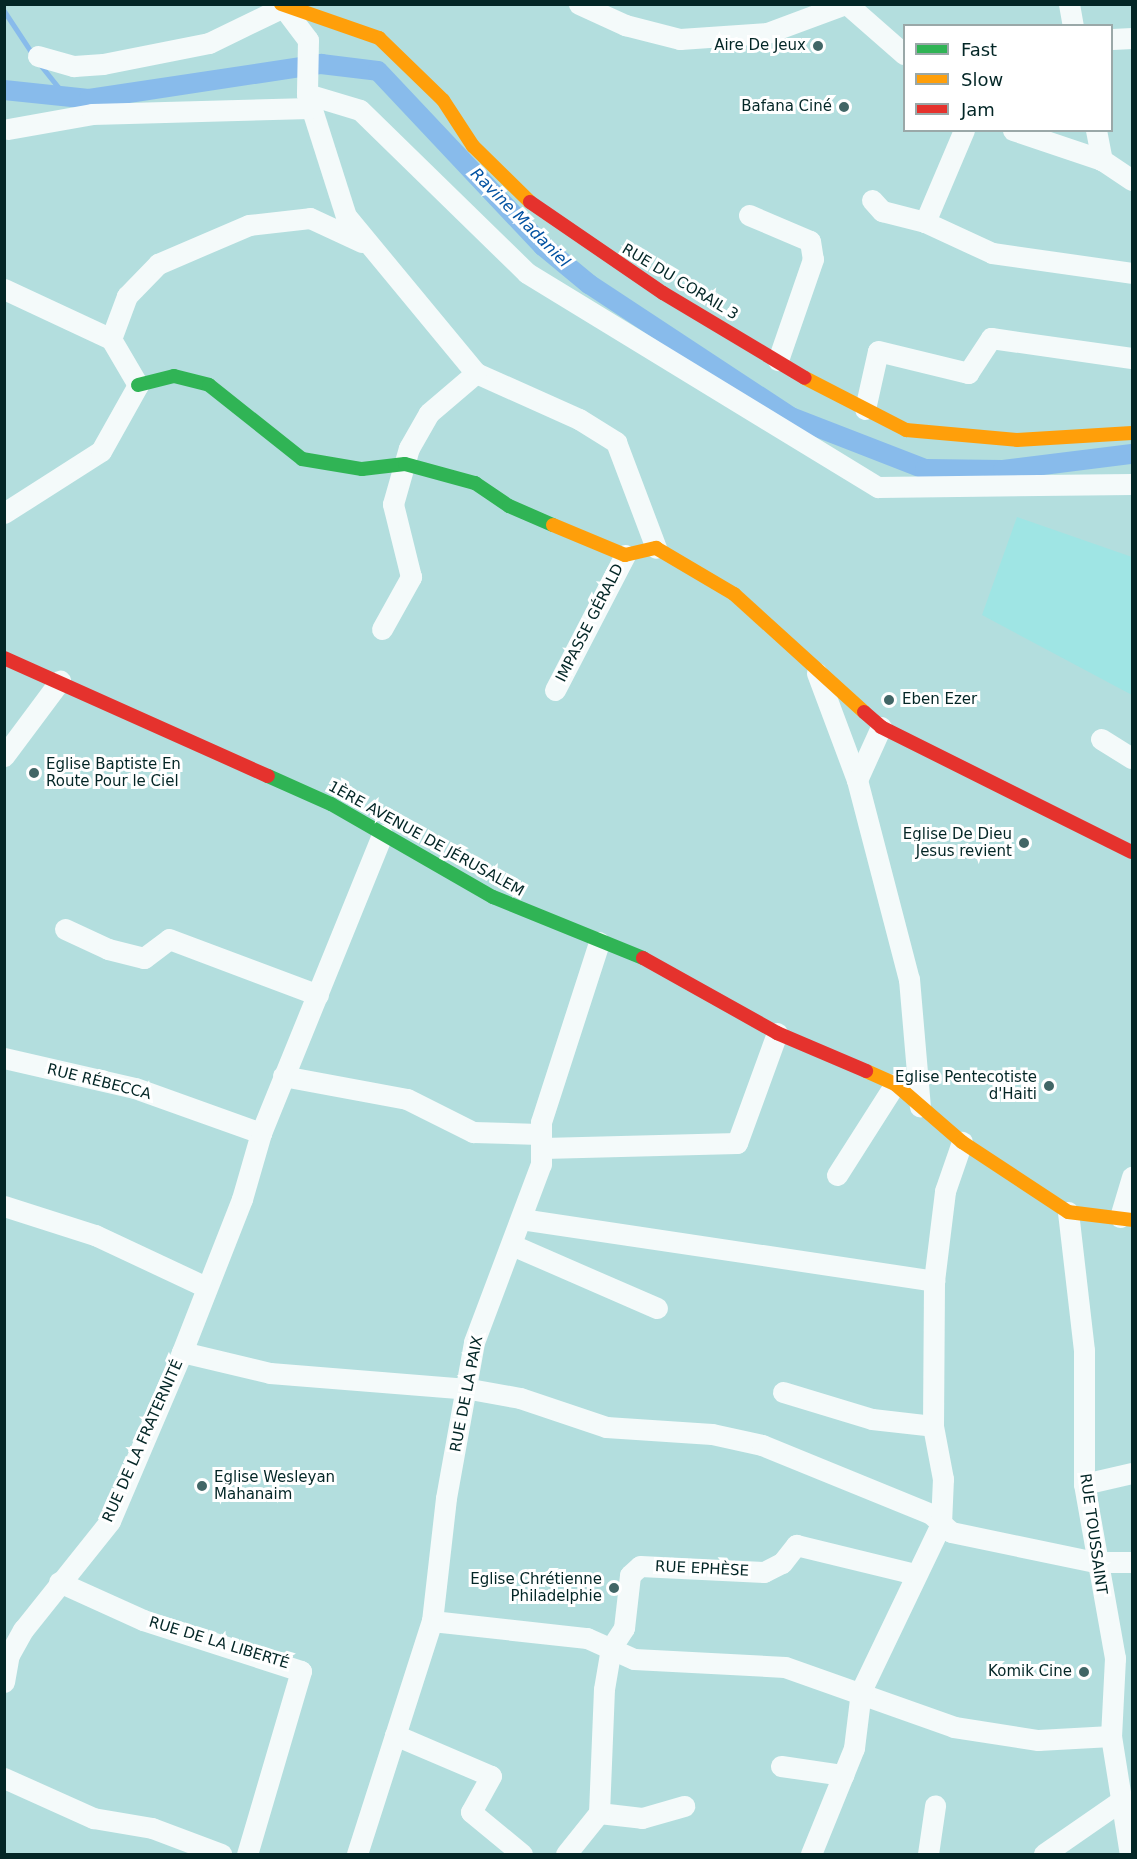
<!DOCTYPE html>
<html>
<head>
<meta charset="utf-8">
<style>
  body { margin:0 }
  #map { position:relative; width:1137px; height:1859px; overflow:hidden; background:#b3dede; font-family:"DejaVu Sans",sans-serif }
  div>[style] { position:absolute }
  .built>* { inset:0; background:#9fe5e4 }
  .stream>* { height:5px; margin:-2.5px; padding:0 2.5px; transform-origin:2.5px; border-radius:2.5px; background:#88bbeb }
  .canal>* { height:20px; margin:-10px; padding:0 10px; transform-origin:10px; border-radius:10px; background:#88bbeb }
  .street>* { height:21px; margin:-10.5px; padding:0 10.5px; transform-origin:10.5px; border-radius:10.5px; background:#f4fafa }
  .fast>* { height:14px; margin:-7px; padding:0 7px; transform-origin:7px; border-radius:7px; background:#30b455 }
  .slow>* { height:14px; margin:-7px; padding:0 7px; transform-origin:7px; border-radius:7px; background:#ff9f0a }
  .jam>* { height:14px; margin:-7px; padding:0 7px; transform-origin:7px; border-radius:7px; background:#e5322d }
  .dots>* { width:16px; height:16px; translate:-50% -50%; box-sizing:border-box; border:3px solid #fff; border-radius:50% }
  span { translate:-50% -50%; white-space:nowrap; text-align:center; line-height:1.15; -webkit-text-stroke:6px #fff; paint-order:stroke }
  .poi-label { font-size:15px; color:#032626 }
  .right { translate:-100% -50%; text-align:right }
  .left { translate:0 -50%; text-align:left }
  .street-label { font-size:15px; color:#032626 }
  .water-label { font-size:16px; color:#0252a2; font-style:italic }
  .frame { position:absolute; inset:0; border:6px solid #032626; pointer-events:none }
  .legend { position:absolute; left:903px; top:24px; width:210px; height:108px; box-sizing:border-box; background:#fff; border:2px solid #9aa8a8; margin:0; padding:8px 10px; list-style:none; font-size:18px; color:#032626 }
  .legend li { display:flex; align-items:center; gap:12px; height:30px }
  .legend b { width:30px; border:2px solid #9aa8a8 }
</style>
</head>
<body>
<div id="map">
  <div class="built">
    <div style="clip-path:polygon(1017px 517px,1132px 557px,1132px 695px,982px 615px)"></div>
  </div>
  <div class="stream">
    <div style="left:4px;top:11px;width:53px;rotate:56.6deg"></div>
    <div style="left:38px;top:62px;width:45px;rotate:51.3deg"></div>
  </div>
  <div class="canal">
    <div style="left:4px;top:90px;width:85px;rotate:6deg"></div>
    <div style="left:89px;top:99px;width:235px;rotate:-8.6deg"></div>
    <div style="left:321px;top:64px;width:57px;rotate:7deg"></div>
    <div style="left:378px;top:71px;width:241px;rotate:46.7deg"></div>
    <div style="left:543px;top:246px;width:60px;rotate:39.6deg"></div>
    <div style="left:589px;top:284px;width:242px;rotate:33.4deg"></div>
    <div style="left:791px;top:417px;width:144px;rotate:21.2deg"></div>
    <div style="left:925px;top:469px;width:78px;rotate:0.7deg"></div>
    <div style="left:1003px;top:470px;width:130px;rotate:-7.1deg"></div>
  </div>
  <div class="street">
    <div style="left:579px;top:4px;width:51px;rotate:24.5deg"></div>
    <div style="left:625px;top:25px;width:57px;rotate:14.3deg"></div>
    <div style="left:680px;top:39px;width:87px;rotate:-3.9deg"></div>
    <div style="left:767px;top:33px;width:83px;rotate:-20.4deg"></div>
    <div style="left:847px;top:4px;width:76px;rotate:41.3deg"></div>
    <div style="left:1069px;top:4px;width:22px;rotate:80deg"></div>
    <div style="left:1112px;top:39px;width:20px;rotate:-3deg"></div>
    <div style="left:38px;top:56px;width:37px;rotate:16deg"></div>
    <div style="left:74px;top:66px;width:29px;rotate:-4deg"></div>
    <div style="left:103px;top:64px;width:108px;rotate:-11.2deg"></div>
    <div style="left:209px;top:43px;width:82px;rotate:-25.9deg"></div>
    <div style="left:283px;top:7px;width:41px;rotate:52.9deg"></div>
    <div style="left:308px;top:40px;width:54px;rotate:91.1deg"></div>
    <div style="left:307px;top:94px;width:128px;rotate:72.3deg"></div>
    <div style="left:346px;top:216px;width:204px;rotate:50.4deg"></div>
    <div style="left:476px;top:373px;width:113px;rotate:24.1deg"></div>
    <div style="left:579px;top:419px;width:44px;rotate:31.9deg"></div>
    <div style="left:616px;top:442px;width:113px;rotate:69.3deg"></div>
    <div style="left:307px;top:94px;width:55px;rotate:16.8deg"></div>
    <div style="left:360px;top:110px;width:233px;rotate:44.3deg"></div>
    <div style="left:527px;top:273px;width:411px;rotate:31.4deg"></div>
    <div style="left:878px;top:487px;width:254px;rotate:-0.7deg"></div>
    <div style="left:8px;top:129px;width:85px;rotate:-10.1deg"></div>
    <div style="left:92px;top:114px;width:218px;rotate:-1.6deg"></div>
    <div style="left:964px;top:130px;width:100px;rotate:113deg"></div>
    <div style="left:925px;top:222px;width:74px;rotate:24.8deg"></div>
    <div style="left:992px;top:253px;width:141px;rotate:8.1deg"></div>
    <div style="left:1013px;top:130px;width:94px;rotate:18.6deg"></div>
    <div style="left:1102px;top:160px;width:36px;rotate:34deg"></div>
    <div style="left:1096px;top:130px;width:31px;rotate:79deg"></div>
    <div style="left:872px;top:200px;width:15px;rotate:48deg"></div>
    <div style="left:882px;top:211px;width:44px;rotate:14.3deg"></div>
    <div style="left:749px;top:215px;width:66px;rotate:23.1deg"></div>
    <div style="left:810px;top:241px;width:18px;rotate:81deg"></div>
    <div style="left:813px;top:259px;width:107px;rotate:109.1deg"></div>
    <div style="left:4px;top:289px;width:118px;rotate:25deg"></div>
    <div style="left:865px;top:409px;width:59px;rotate:-77.4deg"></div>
    <div style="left:878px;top:351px;width:93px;rotate:13.7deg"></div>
    <div style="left:968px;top:373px;width:42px;rotate:-56.7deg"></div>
    <div style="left:991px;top:338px;width:142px;rotate:8.1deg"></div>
    <div style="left:4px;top:513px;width:115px;rotate:-32.6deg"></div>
    <div style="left:101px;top:451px;width:76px;rotate:-60.7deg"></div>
    <div style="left:138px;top:385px;width:53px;rotate:-120.4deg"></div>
    <div style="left:111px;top:339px;width:46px;rotate:-69.6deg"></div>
    <div style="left:127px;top:296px;width:45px;rotate:-45.9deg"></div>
    <div style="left:158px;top:264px;width:99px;rotate:-23.2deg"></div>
    <div style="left:249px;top:225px;width:61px;rotate:-6.5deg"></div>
    <div style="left:310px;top:218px;width:57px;rotate:24.8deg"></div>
    <div style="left:382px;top:629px;width:60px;rotate:-60.9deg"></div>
    <div style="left:411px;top:577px;width:75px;rotate:-103.9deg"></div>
    <div style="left:393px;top:504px;width:58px;rotate:-74.1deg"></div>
    <div style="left:409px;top:448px;width:40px;rotate:-60.3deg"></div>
    <div style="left:429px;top:413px;width:62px;rotate:-40.4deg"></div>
    <div style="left:817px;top:673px;width:114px;rotate:69.5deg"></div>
    <div style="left:555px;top:690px;width:152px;rotate:-62.6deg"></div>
    <div style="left:881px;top:727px;width:58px;rotate:114.4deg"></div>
    <div style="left:857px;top:780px;width:206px;rotate:75.4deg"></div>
    <div style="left:909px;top:979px;width:128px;rotate:85.1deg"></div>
    <div style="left:1101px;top:739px;width:36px;rotate:32deg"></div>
    <div style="left:4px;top:756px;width:94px;rotate:-53.3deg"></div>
    <div style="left:65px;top:929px;width:47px;rotate:24.9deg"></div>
    <div style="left:108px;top:949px;width:37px;rotate:14deg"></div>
    <div style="left:144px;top:958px;width:31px;rotate:-37deg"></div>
    <div style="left:169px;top:939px;width:159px;rotate:20.6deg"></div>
    <div style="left:4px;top:1058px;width:134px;rotate:12.9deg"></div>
    <div style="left:135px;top:1088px;width:134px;rotate:19.7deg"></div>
    <div style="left:283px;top:1076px;width:126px;rotate:10.5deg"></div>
    <div style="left:407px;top:1099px;width:74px;rotate:26.6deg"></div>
    <div style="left:473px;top:1132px;width:66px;rotate:1.7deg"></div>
    <div style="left:543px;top:1148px;width:194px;rotate:-1.5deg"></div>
    <div style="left:737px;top:1143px;width:117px;rotate:-70deg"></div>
    <div style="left:837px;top:1175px;width:108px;rotate:-57.5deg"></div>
    <div style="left:4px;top:1206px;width:96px;rotate:17.7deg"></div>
    <div style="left:95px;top:1235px;width:123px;rotate:25.1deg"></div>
    <div style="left:1068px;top:1212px;width:139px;rotate:83.4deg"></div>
    <div style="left:1084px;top:1350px;width:134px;rotate:90deg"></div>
    <div style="left:1084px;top:1484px;width:177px;rotate:79.9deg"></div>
    <div style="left:1115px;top:1658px;width:78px;rotate:92.9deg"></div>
    <div style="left:1111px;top:1736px;width:120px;rotate:80.9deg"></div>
    <div style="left:1120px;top:1217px;width:42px;rotate:-73.3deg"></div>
    <div style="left:521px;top:1219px;width:418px;rotate:8.5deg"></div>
    <div style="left:512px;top:1245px;width:158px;rotate:23.5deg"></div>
    <div style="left:182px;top:1352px;width:90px;rotate:13.4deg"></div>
    <div style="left:270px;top:1373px;width:201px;rotate:4.6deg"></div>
    <div style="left:470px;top:1389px;width:51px;rotate:10.2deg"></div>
    <div style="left:520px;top:1398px;width:91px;rotate:18.6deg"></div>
    <div style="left:606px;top:1427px;width:106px;rotate:3.8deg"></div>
    <div style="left:712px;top:1434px;width:51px;rotate:12.4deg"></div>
    <div style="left:762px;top:1445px;width:183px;rotate:22.2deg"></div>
    <div style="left:931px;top:1514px;width:27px;rotate:42deg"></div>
    <div style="left:951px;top:1532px;width:147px;rotate:11.8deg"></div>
    <div style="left:1095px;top:1562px;width:37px"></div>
    <div style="left:783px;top:1392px;width:93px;rotate:16.9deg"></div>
    <div style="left:872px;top:1419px;width:61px;rotate:6.5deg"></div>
    <div style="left:1084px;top:1484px;width:49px;rotate:-12.9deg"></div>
    <div style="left:59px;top:1582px;width:92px;rotate:24.3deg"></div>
    <div style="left:143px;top:1620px;width:166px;rotate:17.9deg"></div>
    <div style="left:301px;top:1671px;width:191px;rotate:106.4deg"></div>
    <div style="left:432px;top:1621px;width:156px;rotate:6.3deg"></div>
    <div style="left:587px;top:1638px;width:51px;rotate:24.1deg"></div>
    <div style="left:634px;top:1659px;width:151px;rotate:3deg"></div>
    <div style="left:785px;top:1667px;width:179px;rotate:19.5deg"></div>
    <div style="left:954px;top:1727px;width:85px;rotate:8.8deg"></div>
    <div style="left:1038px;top:1740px;width:73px;rotate:-3.1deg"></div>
    <div style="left:4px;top:1682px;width:27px;rotate:-80deg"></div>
    <div style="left:9px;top:1655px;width:29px;rotate:-61deg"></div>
    <div style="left:23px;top:1630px;width:139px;rotate:-51.4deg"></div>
    <div style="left:110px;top:1521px;width:184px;rotate:-66.9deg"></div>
    <div style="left:182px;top:1352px;width:164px;rotate:-68.6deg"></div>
    <div style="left:242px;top:1199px;width:69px;rotate:-73.9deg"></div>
    <div style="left:261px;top:1133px;width:322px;rotate:-67.9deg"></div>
    <div style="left:395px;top:1735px;width:104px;rotate:23.1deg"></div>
    <div style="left:491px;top:1776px;width:41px;rotate:119.1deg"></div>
    <div style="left:471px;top:1812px;width:66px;rotate:39.5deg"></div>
    <div style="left:781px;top:1766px;width:63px;rotate:8.3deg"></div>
    <div style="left:4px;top:1778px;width:98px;rotate:24.2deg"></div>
    <div style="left:93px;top:1818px;width:60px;rotate:9.6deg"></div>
    <div style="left:152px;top:1828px;width:74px;rotate:20.6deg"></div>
    <div style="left:599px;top:1813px;width:43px;rotate:6.6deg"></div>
    <div style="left:642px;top:1818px;width:44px;rotate:-15.9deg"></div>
    <div style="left:357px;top:1854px;width:245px;rotate:-72.2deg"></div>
    <div style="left:432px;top:1621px;width:124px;rotate:-83.5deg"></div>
    <div style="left:446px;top:1498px;width:158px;rotate:-79.8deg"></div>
    <div style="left:474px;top:1342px;width:190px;rotate:-69.4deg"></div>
    <div style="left:541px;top:1164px;width:42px;rotate:-90deg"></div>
    <div style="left:541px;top:1122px;width:189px;rotate:-72.1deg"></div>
    <div style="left:566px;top:1854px;width:53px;rotate:-51.2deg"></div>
    <div style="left:599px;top:1813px;width:124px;rotate:-87.7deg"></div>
    <div style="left:604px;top:1689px;width:42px;rotate:-80.3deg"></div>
    <div style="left:611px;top:1648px;width:24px;rotate:-57deg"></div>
    <div style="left:624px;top:1628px;width:53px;rotate:-83.5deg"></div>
    <div style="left:630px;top:1575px;width:13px;rotate:-42deg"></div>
    <div style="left:640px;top:1566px;width:124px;rotate:2.8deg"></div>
    <div style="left:764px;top:1572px;width:20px;rotate:-27deg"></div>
    <div style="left:782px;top:1563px;width:23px;rotate:-52deg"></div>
    <div style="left:796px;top:1545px;width:122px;rotate:13.7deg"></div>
    <div style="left:811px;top:1854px;width:114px;rotate:-67.9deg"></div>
    <div style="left:854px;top:1748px;width:57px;rotate:-83deg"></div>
    <div style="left:861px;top:1691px;width:185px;rotate:-64.4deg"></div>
    <div style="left:941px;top:1524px;width:45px;rotate:-87.5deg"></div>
    <div style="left:943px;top:1479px;width:54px;rotate:-100.7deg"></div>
    <div style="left:933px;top:1426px;width:145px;rotate:-89.6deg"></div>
    <div style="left:934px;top:1281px;width:91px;rotate:-83deg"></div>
    <div style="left:945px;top:1191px;width:52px;rotate:-70.9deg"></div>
    <div style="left:928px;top:1854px;width:49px;rotate:-81.7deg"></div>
    <div style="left:1044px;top:1854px;width:91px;rotate:-34.7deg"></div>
  </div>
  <div class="fast">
    <div style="left:138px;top:385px;width:37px;rotate:-14deg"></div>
    <div style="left:174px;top:376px;width:36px;rotate:14deg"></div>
    <div style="left:209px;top:385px;width:119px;rotate:38.5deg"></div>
    <div style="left:302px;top:459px;width:61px;rotate:9.5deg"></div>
    <div style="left:362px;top:469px;width:43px;rotate:-6.6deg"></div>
    <div style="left:405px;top:464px;width:73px;rotate:15.2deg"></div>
    <div style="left:475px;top:483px;width:41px;rotate:34.1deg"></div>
    <div style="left:509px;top:506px;width:48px;rotate:23.4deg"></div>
    <div style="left:268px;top:776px;width:69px;rotate:24deg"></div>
    <div style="left:331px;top:804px;width:187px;rotate:29.9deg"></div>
    <div style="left:493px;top:897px;width:162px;rotate:22.1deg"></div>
  </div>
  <div class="slow">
    <div style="left:281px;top:4px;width:104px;rotate:19.1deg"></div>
    <div style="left:379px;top:38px;width:89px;rotate:44.1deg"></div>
    <div style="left:443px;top:100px;width:55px;rotate:56.9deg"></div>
    <div style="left:473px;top:146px;width:80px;rotate:44.5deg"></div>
    <div style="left:805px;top:378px;width:114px;rotate:27.2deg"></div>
    <div style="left:906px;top:430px;width:111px;rotate:5.1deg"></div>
    <div style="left:1017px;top:440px;width:115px;rotate:-3.5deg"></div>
    <div style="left:553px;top:525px;width:78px;rotate:22.6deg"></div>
    <div style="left:625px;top:555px;width:32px;rotate:-13deg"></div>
    <div style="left:656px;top:548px;width:91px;rotate:30.5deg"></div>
    <div style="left:734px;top:594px;width:176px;rotate:42.2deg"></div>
    <div style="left:866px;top:1071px;width:32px;rotate:24deg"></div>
    <div style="left:895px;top:1084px;width:89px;rotate:40.9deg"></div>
    <div style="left:962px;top:1142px;width:127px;rotate:33.4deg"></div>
    <div style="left:1068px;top:1212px;width:64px;rotate:7.1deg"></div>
  </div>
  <div class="jam">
    <div style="left:530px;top:202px;width:161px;rotate:34.4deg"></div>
    <div style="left:663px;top:293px;width:165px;rotate:30.9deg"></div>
    <div style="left:4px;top:658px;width:289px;rotate:24.1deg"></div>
    <div style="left:864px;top:712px;width:23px;rotate:41deg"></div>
    <div style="left:881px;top:727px;width:280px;rotate:26.5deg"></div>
    <div style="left:643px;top:958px;width:154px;rotate:29.2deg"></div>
    <div style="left:777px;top:1033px;width:97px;rotate:23.1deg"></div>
  </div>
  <div class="dots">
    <div style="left:818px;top:46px;background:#416666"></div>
    <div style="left:844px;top:107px;background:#416666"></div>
    <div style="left:889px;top:700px;background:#416666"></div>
    <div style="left:34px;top:773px;background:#416666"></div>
    <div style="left:1024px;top:843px;background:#416666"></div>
    <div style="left:1049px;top:1086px;background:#416666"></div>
    <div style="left:202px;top:1486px;background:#416666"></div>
    <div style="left:614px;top:1588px;background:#416666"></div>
    <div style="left:1084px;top:1672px;background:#416666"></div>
  </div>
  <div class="poi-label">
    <span class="right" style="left:806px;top:46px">Aire De Jeux</span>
    <span class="right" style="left:832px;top:107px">Bafana Ciné</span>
    <span class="left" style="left:902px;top:700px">Eben Ezer</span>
    <span class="left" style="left:46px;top:773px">Eglise Baptiste En<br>Route Pour le Ciel</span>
    <span class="right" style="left:1012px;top:843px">Eglise De Dieu<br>Jesus revient</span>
    <span class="right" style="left:1037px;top:1086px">Eglise Pentecotiste<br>d'Haiti</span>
    <span class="left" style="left:214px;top:1486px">Eglise Wesleyan<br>Mahanaim</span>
    <span class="right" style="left:602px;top:1588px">Eglise Chrétienne<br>Philadelphie</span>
    <span class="right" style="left:1072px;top:1672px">Komik Cine</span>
  </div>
  <div class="street-label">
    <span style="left:680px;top:282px;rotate:31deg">RUE DU CORAIL 3</span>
    <span style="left:590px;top:623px;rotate:-63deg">IMPASSE GÉRALD</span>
    <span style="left:426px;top:839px;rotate:29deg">1ÈRE AVENUE DE JÉRUSALEM</span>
    <span style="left:99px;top:1082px;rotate:14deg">RUE RÉBECCA</span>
    <span style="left:467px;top:1394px;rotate:-79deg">RUE DE LA PAIX</span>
    <span style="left:143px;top:1441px;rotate:-66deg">RUE DE LA FRATERNITÉ</span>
    <span style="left:1093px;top:1534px;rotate:82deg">RUE TOUSSAINT</span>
    <span style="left:702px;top:1569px;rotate:3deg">RUE EPHÈSE</span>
    <span style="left:219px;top:1643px;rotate:17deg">RUE DE LA LIBERTÉ</span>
  </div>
  <div class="water-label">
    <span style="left:520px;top:218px;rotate:45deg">Ravine Madaniel</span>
  </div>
  <div class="frame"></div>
  <ul class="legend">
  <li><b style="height:8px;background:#30b455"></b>Fast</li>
  <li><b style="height:8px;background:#ff9f0a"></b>Slow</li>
  <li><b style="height:8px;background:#e5322d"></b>Jam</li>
  </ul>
</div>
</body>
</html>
